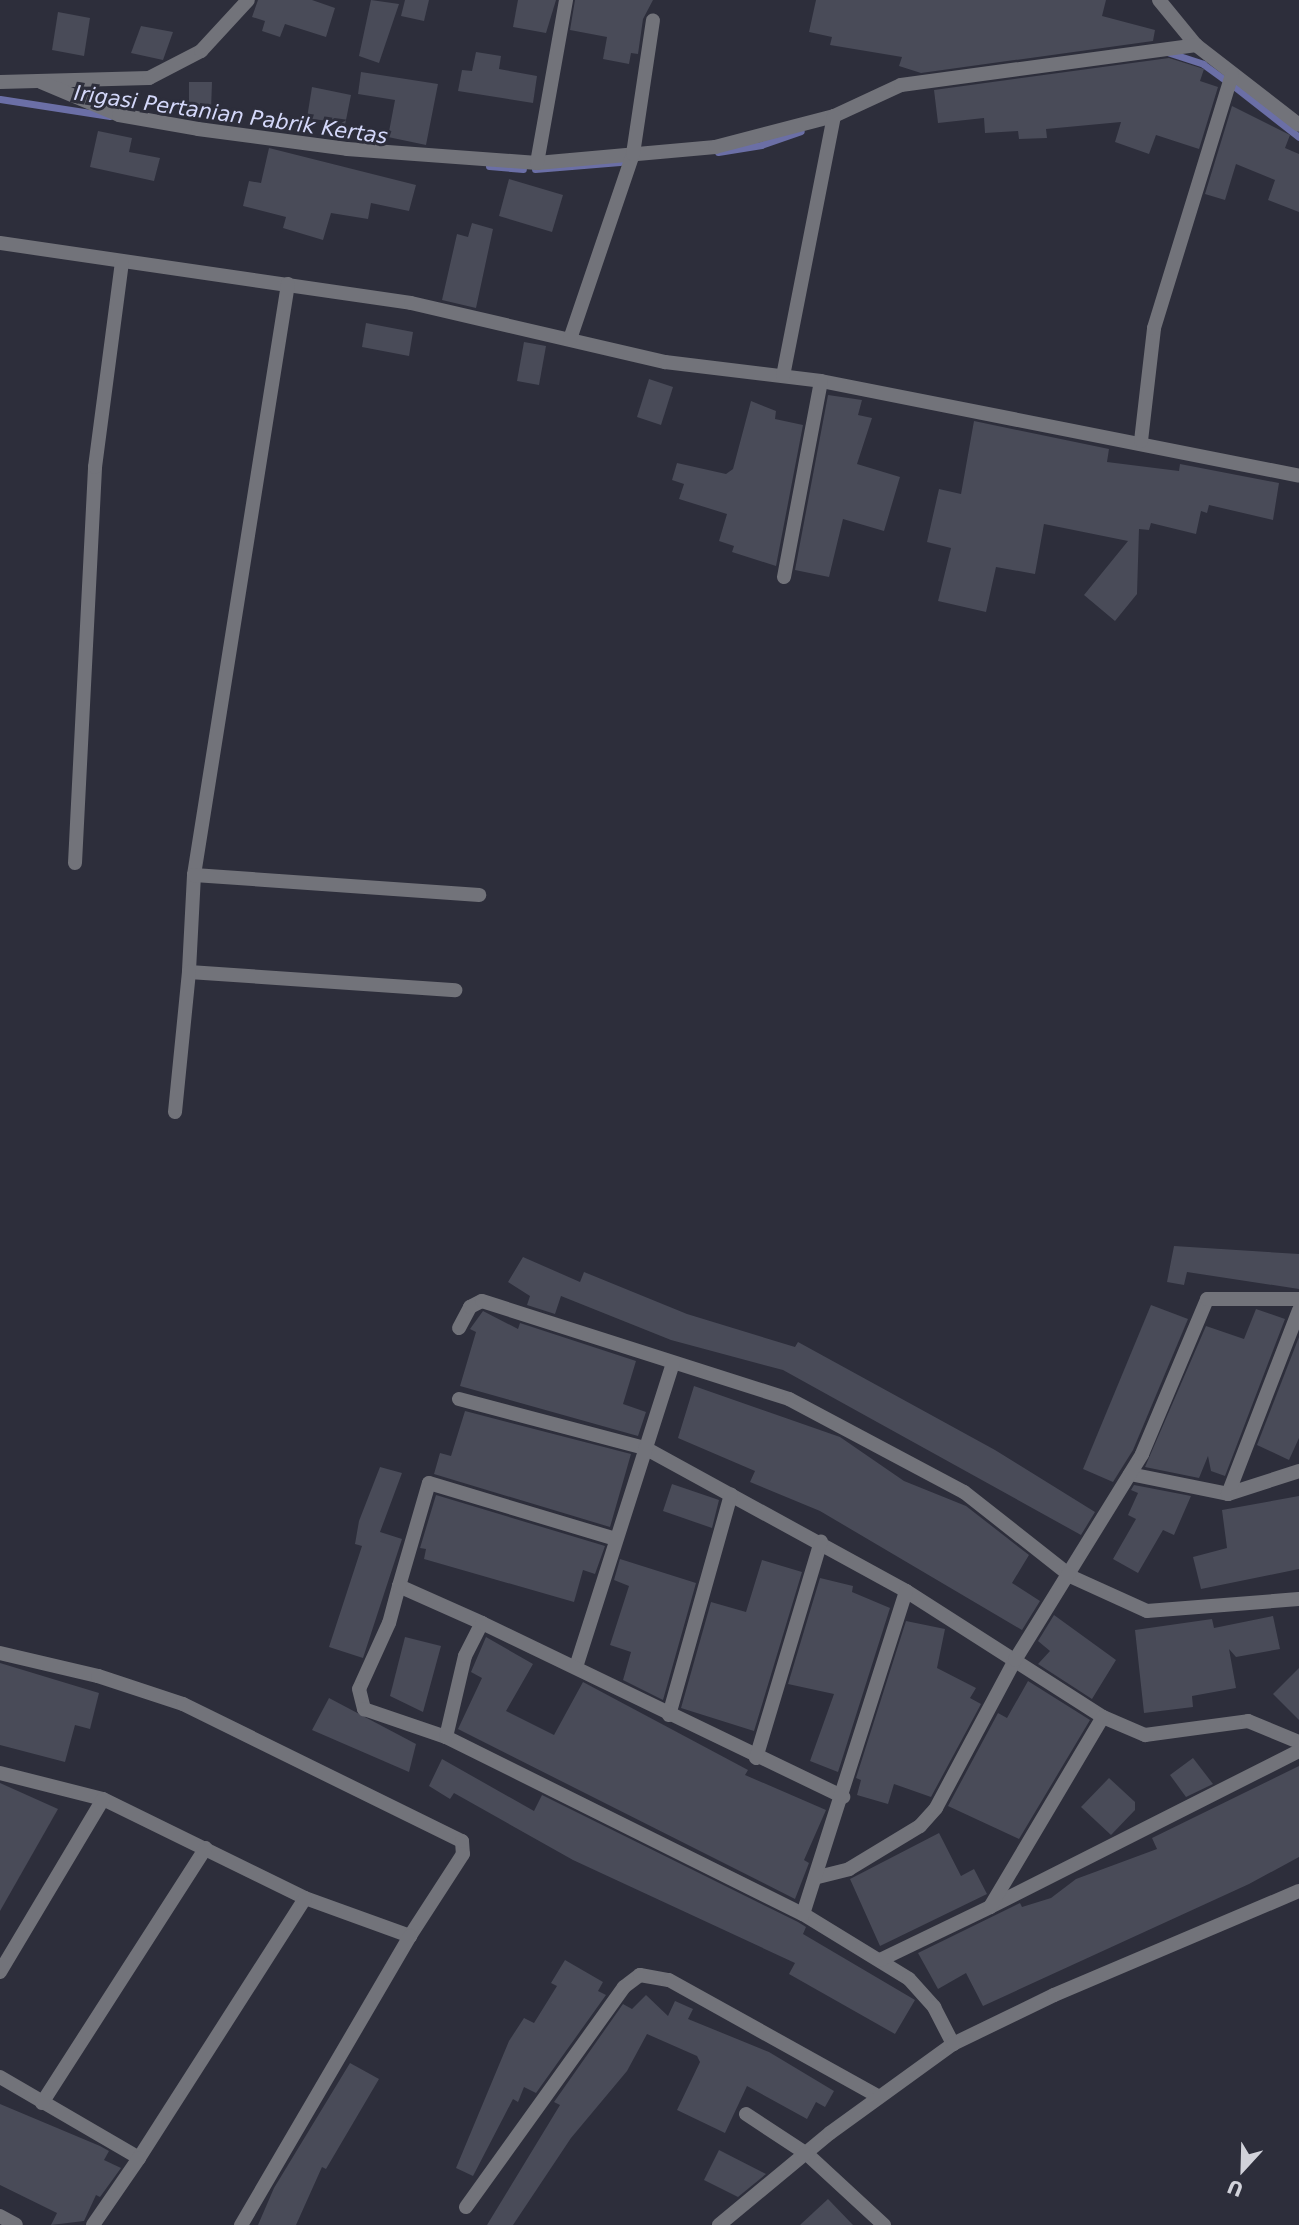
<!DOCTYPE html>
<html>
<head>
<meta charset="utf-8">
<style>
  body { margin:0 }
  #map { position:relative; width:1299px; height:2225px; overflow:hidden; background:#2d2e3b; font-family:"DejaVu Sans",sans-serif }
  div>[style] { position:absolute }
  .stream>* { height:7px; margin:-3.5px; padding:0 3.5px; transform-origin:3.5px; border-radius:3.5px; background:#6b6fa6 }
  .building>* { inset:0; background:#494b58 }
  .lane>* { height:14px; margin:-7px; padding:0 7px; transform-origin:7px; border-radius:7px; background:#72737a }
  .street>* { height:14px; margin:-7px; padding:0 7px; transform-origin:7px; border-radius:7px; background:#72737a }
  span { translate:-50% -50%; white-space:nowrap; text-align:center; line-height:1.15; -webkit-text-stroke:6px #2d2e3b; paint-order:stroke }
  .water-label { font-size:21px; color:#d4d8fa; font-style:italic }
  .north { position:absolute; left:1208px; top:2134px; width:70px; height:70px; -webkit-text-stroke:5px #2d2e3b; paint-order:stroke; rotate:202deg; font-size:19px; font-weight:700; line-height:28px; text-align:center; color:#d1d2da }
  .north::after { content:''; display:block; margin:auto; width:24px; height:32px; background:#d1d2da; clip-path:polygon(50% 0,100% 100%,50% 72%,0 100%) }
</style>
</head>
<body>
<div id="map">
  <div class="stream">
    <div style="left:1167px;top:52px;width:38px;rotate:18deg"></div>
    <div style="left:1203px;top:64px;width:26px;rotate:36deg"></div>
    <div style="left:1235px;top:87px;width:81px;rotate:38deg"></div>
    <div style="left:0;top:99px;width:111px;rotate:8.8deg"></div>
    <div style="left:718px;top:152px;width:44px;rotate:-9.2deg"></div>
    <div style="left:761px;top:145px;width:42px;rotate:-19.3deg"></div>
    <div style="left:489px;top:166px;width:34px;rotate:5deg"></div>
    <div style="left:535px;top:169px;width:85px;rotate:-4.7deg"></div>
  </div>
  <div class="building">
    <div style="clip-path:polygon(258px 0,312px 0,335px 8px,326px 37px,285px 24px,280px 37px,262px 31px,265px 21px,252px 17px)"></div>
    <div style="clip-path:polygon(371px 0,399px 4px,379px 63px,359px 56px)"></div>
    <div style="clip-path:polygon(405px 0,429px 0,424px 21px,401px 16px)"></div>
    <div style="clip-path:polygon(518px 0,556px 0,546px 33px,513px 27px)"></div>
    <div style="clip-path:polygon(575px 0,653px 0,643px 19px,638px 54px,631px 53px,629px 64px,603px 59px,607px 37px,570px 30px)"></div>
    <div style="clip-path:polygon(816px 0,1106px 0,1102px 16px,1155px 30px,1153px 41px,921px 73px,899px 66px,902px 57px,830px 45px,832px 37px,809px 32px)"></div>
    <div style="clip-path:polygon(58px 12px,90px 18px,84px 56px,52px 50px)"></div>
    <div style="clip-path:polygon(141px 26px,173px 32px,163px 60px,131px 53px)"></div>
    <div style="clip-path:polygon(476px 52px,501px 56px,499px 69px,537px 76px,533px 103px,458px 91px,462px 70px,472px 71px)"></div>
    <div style="clip-path:polygon(1169px 58px,1204px 69px,1200px 81px,1218px 87px,1199px 149px,1156px 135px,1149px 154px,1115px 142px,1121px 122px,1046px 129px,1047px 138px,1019px 139px,1018px 131px,985px 133px,984px 118px,938px 123px,934px 90px)"></div>
    <div style="clip-path:polygon(361px 72px,438px 84px,426px 145px,388px 137px,395px 100px,358px 94px)"></div>
    <div style="clip-path:polygon(189px 82px,212px 82px,211px 110px,189px 110px)"></div>
    <div style="clip-path:polygon(312px 87px,351px 95px,345px 125px,307px 118px)"></div>
    <div style="clip-path:polygon(1232px 106px,1290px 135px,1285px 148px,1299px 154px,1299px 212px,1268px 200px,1275px 180px,1236px 164px,1225px 200px,1205px 194px)"></div>
    <div style="clip-path:polygon(98px 131px,132px 138px,129px 152px,160px 158px,154px 181px,90px 167px)"></div>
    <div style="clip-path:polygon(269px 148px,416px 185px,409px 211px,371px 203px,368px 219px,331px 213px,323px 240px,283px 228px,286px 217px,243px 206px,249px 181px,261px 183px)"></div>
    <div style="clip-path:polygon(509px 179px,563px 195px,552px 232px,499px 216px)"></div>
    <div style="clip-path:polygon(472px 223px,493px 229px,476px 308px,442px 300px,457px 234px,468px 237px)"></div>
    <div style="clip-path:polygon(366px 323px,413px 332px,409px 356px,362px 347px)"></div>
    <div style="clip-path:polygon(524px 342px,546px 346px,539px 385px,517px 381px)"></div>
    <div style="clip-path:polygon(649px 379px,673px 387px,661px 425px,637px 417px)"></div>
    <div style="clip-path:polygon(828px 395px,862px 400px,858px 415px,872px 418px,857px 464px,900px 477px,884px 531px,843px 519px,829px 577px,795px 570px)"></div>
    <div style="clip-path:polygon(751px 401px,776px 411px,775px 419px,803px 425px,776px 566px,732px 552px,734px 546px,719px 541px,727px 514px,679px 499px,684px 484px,672px 480px,677px 463px,726px 474px,733px 469px)"></div>
    <div style="clip-path:polygon(974px 421px,1109px 449px,1107px 462px,1179px 471px,1180px 464px,1279px 483px,1273px 520px,1209px 505px,1207px 513px,1201px 511px,1196px 534px,1151px 523px,1149px 530px,1139px 529px,1137px 594px,1115px 621px,1084px 595px,1128px 541px,1044px 524px,1035px 574px,996px 567px,986px 612px,938px 601px,951px 548px,927px 542px,939px 489px,961px 494px)"></div>
    <div style="clip-path:polygon(1174px 1246px,1299px 1254px,1299px 1289px,1187px 1272px,1184px 1285px,1167px 1282px)"></div>
    <div style="clip-path:polygon(523px 1257px,580px 1282px,584px 1272px,687px 1314px,795px 1347px,798px 1342px,995px 1450px,1095px 1512px,1081px 1535px,783px 1370px,671px 1340px,561px 1296px,555px 1314px,527px 1305px,530px 1296px,508px 1282px)"></div>
    <div style="clip-path:polygon(1151px 1305px,1188px 1319px,1133px 1450px,1113px 1482px,1083px 1469px)"></div>
    <div style="clip-path:polygon(1256px 1309px,1285px 1319px,1225px 1476px,1211px 1471px,1208px 1456px,1199px 1478px,1145px 1467px,1206px 1326px,1244px 1339px)"></div>
    <div style="clip-path:polygon(483px 1311px,518px 1329px,520px 1323px,636px 1361px,623px 1404px,646px 1412px,638px 1436px,460px 1386px,476px 1332px,470px 1329px)"></div>
    <div style="clip-path:polygon(1299px 1337px,1299px 1438px,1289px 1460px,1257px 1445px)"></div>
    <div style="clip-path:polygon(694px 1386px,840px 1437px,904px 1481px,966px 1506px,1029px 1555px,1012px 1583px,1040px 1601px,1022px 1630px,820px 1511px,750px 1482px,755px 1471px,678px 1438px)"></div>
    <div style="clip-path:polygon(465px 1411px,631px 1454px,610px 1527px,434px 1474px,440px 1453px,451px 1456px)"></div>
    <div style="clip-path:polygon(380px 1467px,402px 1473px,380px 1532px,402px 1539px,363px 1658px,329px 1647px,362px 1546px,355px 1544px,359px 1521px)"></div>
    <div style="clip-path:polygon(672px 1484px,719px 1500px,712px 1528px,663px 1511px)"></div>
    <div style="clip-path:polygon(1134px 1485px,1191px 1496px,1174px 1535px,1163px 1530px,1138px 1573px,1113px 1559px,1136px 1519px,1128px 1515px,1138px 1493px,1131px 1490px)"></div>
    <div style="clip-path:polygon(436px 1495px,605px 1546px,595px 1574px,583px 1570px,574px 1602px,424px 1559px,426px 1549px,420px 1548px)"></div>
    <div style="clip-path:polygon(1299px 1496px,1299px 1569px,1201px 1589px,1193px 1557px,1227px 1548px,1222px 1510px)"></div>
    <div style="clip-path:polygon(620px 1559px,696px 1583px,663px 1700px,623px 1680px,631px 1652px,610px 1645px,629px 1586px,614px 1580px)"></div>
    <div style="clip-path:polygon(762px 1560px,802px 1572px,754px 1731px,681px 1708px,711px 1602px,746px 1612px)"></div>
    <div style="clip-path:polygon(820px 1578px,853px 1586px,852px 1592px,890px 1608px,838px 1772px,810px 1761px,834px 1694px,788px 1684px)"></div>
    <div style="clip-path:polygon(1054px 1615px,1116px 1660px,1092px 1699px,1038px 1664px,1050px 1651px,1038px 1641px)"></div>
    <div style="clip-path:polygon(1273px 1616px,1280px 1649px,1236px 1657px,1229px 1649px,1236px 1688px,1192px 1696px,1193px 1707px,1144px 1713px,1135px 1630px,1212px 1619px,1214px 1628px)"></div>
    <div style="clip-path:polygon(906px 1621px,945px 1629px,937px 1668px,976px 1688px,970px 1698px,981px 1704px,931px 1797px,894px 1784px,888px 1804px,857px 1795px,861px 1780px,856px 1778px)"></div>
    <div style="clip-path:polygon(405px 1637px,441px 1646px,423px 1712px,390px 1696px)"></div>
    <div style="clip-path:polygon(486px 1637px,533px 1664px,506px 1711px,554px 1735px,583px 1682px,748px 1770px,745px 1775px,826px 1810px,804px 1860px,809px 1863px,795px 1899px,458px 1729px,482px 1678px,471px 1672px)"></div>
    <div style="clip-path:polygon(0 1663px,99px 1693px,90px 1729px,75px 1725px,65px 1762px,0 1745px)"></div>
    <div style="clip-path:polygon(1299px 1668px,1299px 1720px,1273px 1694px)"></div>
    <div style="clip-path:polygon(1028px 1681px,1090px 1720px,1019px 1839px,948px 1806px,998px 1713px,1007px 1718px)"></div>
    <div style="clip-path:polygon(329px 1698px,416px 1744px,409px 1772px,312px 1730px)"></div>
    <div style="clip-path:polygon(1193px 1758px,1213px 1784px,1186px 1797px,1170px 1775px)"></div>
    <div style="clip-path:polygon(442px 1759px,534px 1811px,542px 1795px,798px 1922px,806px 1927px,803px 1934px,915px 2000px,895px 2034px,789px 1974px,795px 1963px,573px 1860px,454px 1793px,450px 1799px,429px 1786px)"></div>
    <div style="clip-path:polygon(1299px 1766px,1299px 1857px,1249px 1884px,983px 2006px,966px 1973px,938px 1989px,918px 1953px,1020px 1903px,1022px 1907px,1051px 1898px,1076px 1879px,1157px 1849px,1152px 1838px)"></div>
    <div style="clip-path:polygon(1109px 1778px,1135px 1802px,1135px 1810px,1111px 1835px,1081px 1807px)"></div>
    <div style="clip-path:polygon(0 1783px,58px 1809px,0 1911px)"></div>
    <div style="clip-path:polygon(939px 1833px,961px 1876px,974px 1869px,987px 1894px,880px 1946px,850px 1879px)"></div>
    <div style="clip-path:polygon(565px 1960px,603px 1982px,598px 1991px,606px 1995px,536px 2093px,524px 2087px,518px 2102px,513px 2099px,473px 2176px,456px 2168px,509px 2041px,524px 2018px,534px 2023px,557px 1986px,551px 1983px)"></div>
    <div style="clip-path:polygon(646px 1995px,668px 2016px,675px 2001px,693px 2009px,688px 2019px,769px 2052px,834px 2091px,825px 2107px,816px 2102px,807px 2119px,747px 2086px,725px 2133px,677px 2110px,700px 2062px,697px 2056px,647px 2034px,627px 2071px,571px 2138px,513px 2225px,487px 2225px,560px 2105px,554px 2102px,623px 2004px,632px 2009px)"></div>
    <div style="clip-path:polygon(350px 2063px,379px 2079px,326px 2169px,322px 2167px,296px 2225px,258px 2225px,274px 2188px)"></div>
    <div style="clip-path:polygon(0 2104px,100px 2146px,109px 2151px,104px 2160px,121px 2168px,100px 2197px,96px 2195px,84px 2221px,51px 2225px,57px 2213px,0 2185px)"></div>
    <div style="clip-path:polygon(719px 2150px,766px 2174px,738px 2197px,704px 2180px)"></div>
    <div style="clip-path:polygon(828px 2199px,853px 2225px,800px 2225px)"></div>
  </div>
  <div class="lane">
    <div style="left:746px;top:2114px;width:73px;rotate:33.3deg"></div>
  </div>
  <div class="street">
    <div style="left:1159px;top:0;width:58px;rotate:50.6deg"></div>
    <div style="left:1196px;top:45px;width:130px;rotate:37.8deg"></div>
    <div style="left:0;top:82px;width:149px;rotate:-1.5deg"></div>
    <div style="left:149px;top:78px;width:59px;rotate:-27.4deg"></div>
    <div style="left:201px;top:51px;width:69px;rotate:-47.3deg"></div>
    <div style="left:41px;top:82px;width:85px;rotate:22.9deg"></div>
    <div style="left:119px;top:115px;width:80px;rotate:10deg"></div>
    <div style="left:198px;top:129px;width:150px;rotate:7.6deg"></div>
    <div style="left:347px;top:149px;width:191px;rotate:4.2deg"></div>
    <div style="left:537px;top:163px;width:179px;rotate:-5.1deg"></div>
    <div style="left:715px;top:147px;width:123px;rotate:-14.6deg"></div>
    <div style="left:834px;top:116px;width:74px;rotate:-24.8deg"></div>
    <div style="left:901px;top:85px;width:298px;rotate:-7.7deg"></div>
    <div style="left:537px;top:163px;width:166px;rotate:-79.9deg"></div>
    <div style="left:0;top:243px;width:415px;rotate:8.3deg"></div>
    <div style="left:411px;top:303px;width:261px;rotate:13.1deg"></div>
    <div style="left:665px;top:362px;width:157px;rotate:6.9deg"></div>
    <div style="left:821px;top:381px;width:487px;rotate:11.2deg"></div>
    <div style="left:288px;top:284px;width:598px;rotate:99.04deg"></div>
    <div style="left:194px;top:875px;width:97px;rotate:93deg"></div>
    <div style="left:189px;top:972px;width:267px;rotate:3.9deg"></div>
    <div style="left:570px;top:339px;width:195px;rotate:-71.2deg"></div>
    <div style="left:633px;top:154px;width:135px;rotate:-81.5deg"></div>
    <div style="left:783px;top:376px;width:265px;rotate:-78.9deg"></div>
    <div style="left:1141px;top:441px;width:114px;rotate:-83.4deg"></div>
    <div style="left:1154px;top:328px;width:265px;rotate:-72.9deg"></div>
    <div style="left:784px;top:577px;width:199px;rotate:-79.3deg"></div>
    <div style="left:75px;top:863px;width:397px;rotate:-87.1deg"></div>
    <div style="left:95px;top:467px;width:206px;rotate:-82.5deg"></div>
    <div style="left:194px;top:875px;width:286px;rotate:4deg"></div>
    <div style="left:175px;top:1112px;width:141px;rotate:-84.3deg"></div>
    <div style="left:459px;top:1328px;width:24px;rotate:-62deg"></div>
    <div style="left:470px;top:1307px;width:13px;rotate:-27deg"></div>
    <div style="left:482px;top:1301px;width:322px;rotate:17.7deg"></div>
    <div style="left:789px;top:1399px;width:198px;rotate:28deg"></div>
    <div style="left:964px;top:1492px;width:137px;rotate:38.2deg"></div>
    <div style="left:1072px;top:1577px;width:82px;rotate:24.4deg"></div>
    <div style="left:1147px;top:1611px;width:152px;rotate:-4.5deg"></div>
    <div style="left:459px;top:1399px;width:192px;rotate:14.8deg"></div>
    <div style="left:645px;top:1448px;width:298px;rotate:28.7deg"></div>
    <div style="left:906px;top:1591px;width:234px;rotate:32.6deg"></div>
    <div style="left:1103px;top:1717px;width:46px;rotate:23.2deg"></div>
    <div style="left:1145px;top:1735px;width:104px;rotate:-7.7deg"></div>
    <div style="left:1248px;top:1721px;width:55px;rotate:22.4deg"></div>
    <div style="left:1130px;top:1474px;width:100px;rotate:11.5deg"></div>
    <div style="left:1228px;top:1494px;width:75px;rotate:-17.9deg"></div>
    <div style="left:1228px;top:1494px;width:197px;rotate:-68.9deg"></div>
    <div style="left:399px;top:1586px;width:38px;rotate:105deg"></div>
    <div style="left:389px;top:1623px;width:72px;rotate:114.4deg"></div>
    <div style="left:359px;top:1689px;width:21px;rotate:76deg"></div>
    <div style="left:364px;top:1709px;width:87px;rotate:18.9deg"></div>
    <div style="left:446px;top:1737px;width:398px;rotate:26.4deg"></div>
    <div style="left:803px;top:1914px;width:124px;rotate:31.5deg"></div>
    <div style="left:909px;top:1979px;width:38px;rotate:48deg"></div>
    <div style="left:934px;top:2007px;width:42px;rotate:62.8deg"></div>
    <div style="left:482px;top:1623px;width:91px;rotate:-156deg"></div>
    <div style="left:399px;top:1586px;width:107px;rotate:-73.8deg"></div>
    <div style="left:429px;top:1483px;width:195px;rotate:16.7deg"></div>
    <div style="left:0;top:1653px;width:101px;rotate:13.2deg"></div>
    <div style="left:98px;top:1676px;width:89px;rotate:18.2deg"></div>
    <div style="left:183px;top:1704px;width:311px;rotate:26.2deg"></div>
    <div style="left:462px;top:1841px;width:13px;rotate:86deg"></div>
    <div style="left:463px;top:1854px;width:98px;rotate:122.9deg"></div>
    <div style="left:576px;top:1667px;width:319px;rotate:-72.3deg"></div>
    <div style="left:669px;top:1715px;width:229px;rotate:-74.3deg"></div>
    <div style="left:446px;top:1737px;width:83px;rotate:-76.8deg"></div>
    <div style="left:465px;top:1656px;width:37px;rotate:-63deg"></div>
    <div style="left:482px;top:1623px;width:401px;rotate:25.7deg"></div>
    <div style="left:756px;top:1758px;width:226px;rotate:-73.3deg"></div>
    <div style="left:0;top:1773px;width:106px;rotate:14.2deg"></div>
    <div style="left:103px;top:1799px;width:225px;rotate:26.1deg"></div>
    <div style="left:305px;top:1898px;width:112px;rotate:19.9deg"></div>
    <div style="left:410px;top:1936px;width:335px;rotate:120.3deg"></div>
    <div style="left:818px;top:1877px;width:32px;rotate:-14deg"></div>
    <div style="left:849px;top:1869px;width:83px;rotate:-31.2deg"></div>
    <div style="left:920px;top:1826px;width:24px;rotate:-48deg"></div>
    <div style="left:936px;top:1808px;width:168px;rotate:-61.9deg"></div>
    <div style="left:1015px;top:1660px;width:242px;rotate:-58.3deg"></div>
    <div style="left:1142px;top:1454px;width:168px;rotate:-67.2deg"></div>
    <div style="left:1207px;top:1299px;width:92px"></div>
    <div style="left:990px;top:1907px;width:346px;rotate:-26.8deg"></div>
    <div style="left:803px;top:1914px;width:339px;rotate:-72.3deg"></div>
    <div style="left:880px;top:1960px;width:122px;rotate:-25.7deg"></div>
    <div style="left:990px;top:1907px;width:221px;rotate:-59.3deg"></div>
    <div style="left:0;top:1972px;width:201px;rotate:-59.2deg"></div>
    <div style="left:0;top:2077px;width:161px;rotate:30.2deg"></div>
    <div style="left:139px;top:2158px;width:308px;rotate:-57.4deg"></div>
    <div style="left:42px;top:2103px;width:303px;rotate:-57.3deg"></div>
    <div style="left:807px;top:2154px;width:105px;rotate:42.7deg"></div>
    <div style="left:466px;top:2207px;width:271px;rotate:-54.3deg"></div>
    <div style="left:624px;top:1987px;width:20px;rotate:-37deg"></div>
    <div style="left:640px;top:1975px;width:29px;rotate:10deg"></div>
    <div style="left:669px;top:1980px;width:240px;rotate:29.1deg"></div>
    <div style="left:0;top:2216px;width:18px;rotate:29deg"></div>
    <div style="left:93px;top:2225px;width:81px;rotate:-55.5deg"></div>
    <div style="left:719px;top:2225px;width:144px;rotate:-39.7deg"></div>
    <div style="left:830px;top:2133px;width:152px;rotate:-35.9deg"></div>
    <div style="left:953px;top:2044px;width:112px;rotate:-25.9deg"></div>
    <div style="left:1054px;top:1995px;width:266px;rotate:-23deg"></div>
  </div>
  <div class="water-label">
    <span style="left:231px;top:115px;rotate:8deg">Irigasi Pertanian Pabrik Kertas</span>
  </div>
  <div class="north">U</div>
</div>
</body>
</html>
